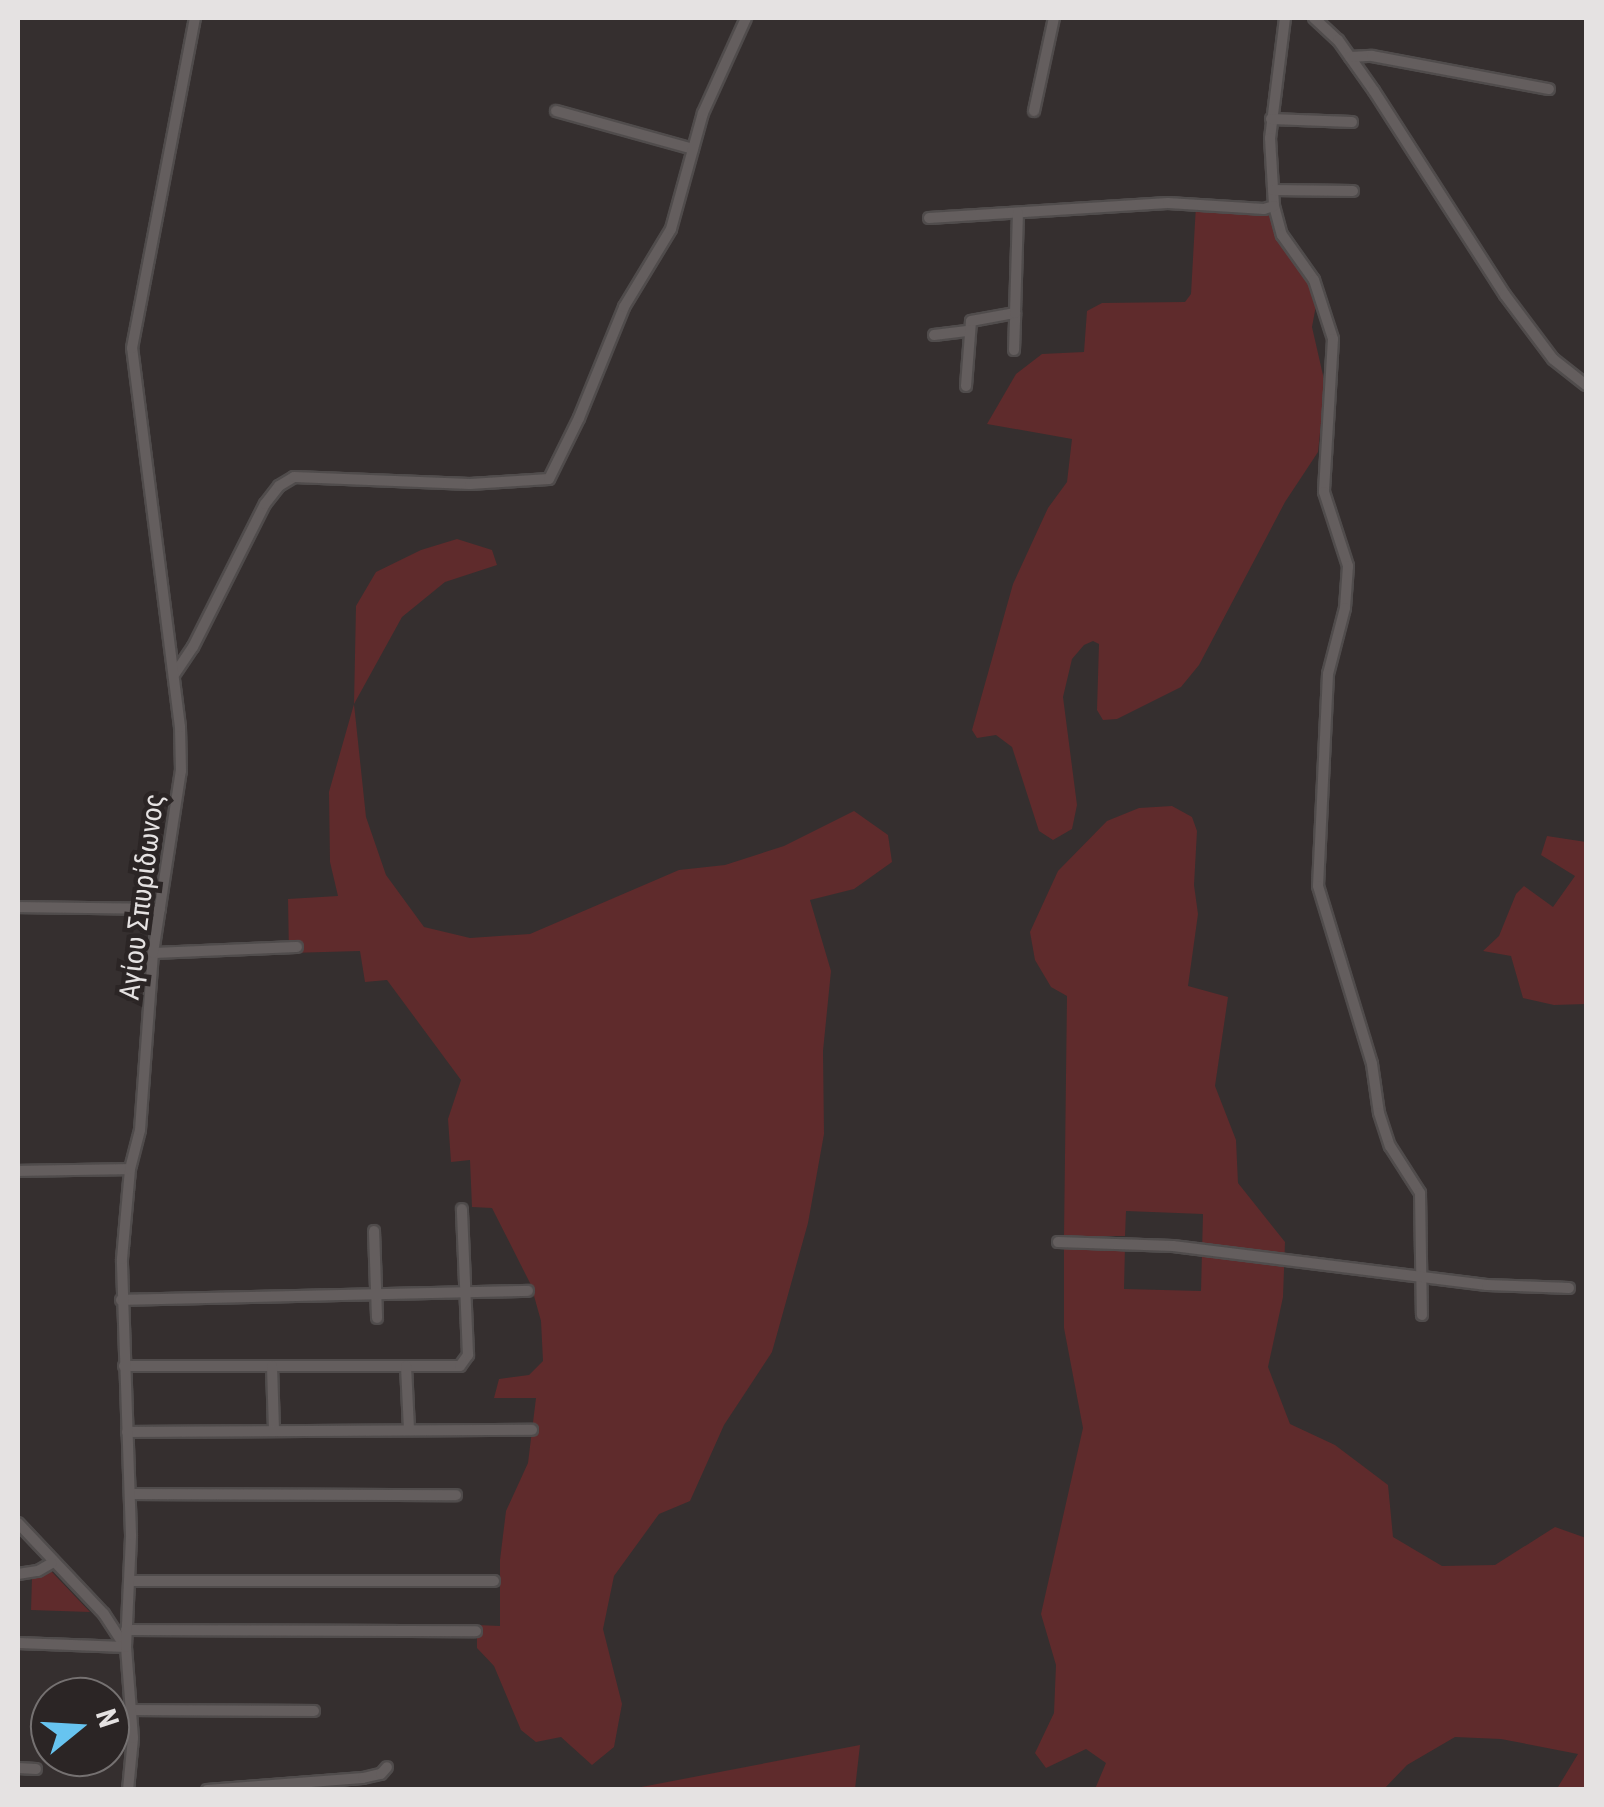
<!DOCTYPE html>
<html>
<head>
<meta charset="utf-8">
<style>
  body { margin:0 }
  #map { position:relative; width:1604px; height:1807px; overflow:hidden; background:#352f2f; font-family:"Roboto Condensed",sans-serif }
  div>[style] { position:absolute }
  .green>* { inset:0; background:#5f2b2c }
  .roads { filter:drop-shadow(2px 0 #504c4c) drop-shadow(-2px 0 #504c4c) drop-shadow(0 2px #504c4c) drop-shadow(0 -2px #504c4c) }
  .minor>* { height:10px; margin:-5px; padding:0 5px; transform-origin:5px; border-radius:5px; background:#645e5e }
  span { translate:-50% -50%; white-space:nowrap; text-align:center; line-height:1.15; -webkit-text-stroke:9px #2b2525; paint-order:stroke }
  .street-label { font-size:28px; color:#e5e2e2 }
  .frame { position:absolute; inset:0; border:20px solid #e5e2e2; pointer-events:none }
  .north { position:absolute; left:30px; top:1677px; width:100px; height:100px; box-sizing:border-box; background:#2b2525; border:2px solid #757171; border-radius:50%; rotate:72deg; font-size:28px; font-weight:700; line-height:40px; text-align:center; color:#e5e2e2 }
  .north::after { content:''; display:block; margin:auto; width:35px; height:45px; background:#67c4f0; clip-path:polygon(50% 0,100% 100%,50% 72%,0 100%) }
</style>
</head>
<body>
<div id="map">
  <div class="green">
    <div style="clip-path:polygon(1196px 205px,1269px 215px,1308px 276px,1317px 300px,1312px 327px,1325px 384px,1318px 452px,1285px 502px,1199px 665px,1181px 687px,1117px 719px,1103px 720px,1097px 710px,1099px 644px,1093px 641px,1084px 645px,1072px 659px,1063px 697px,1077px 805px,1072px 829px,1053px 840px,1039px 831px,1012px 747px,996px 735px,977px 738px,972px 730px,1013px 584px,1048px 508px,1067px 482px,1072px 439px,987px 424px,1016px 374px,1042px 354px,1084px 352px,1087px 311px,1102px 303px,1185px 302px,1191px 294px)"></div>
    <div style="clip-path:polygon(457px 539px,492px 550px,497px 565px,445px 582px,402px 617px,354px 704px,366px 817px,386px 875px,424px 927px,470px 938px,530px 934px,679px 870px,725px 865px,784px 846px,854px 811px,888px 835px,892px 862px,854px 889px,810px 900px,831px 971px,823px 1051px,824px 1134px,808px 1223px,772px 1352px,724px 1425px,690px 1501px,659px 1514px,614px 1576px,603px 1629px,622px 1704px,614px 1747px,592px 1765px,561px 1737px,536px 1742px,521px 1730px,494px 1666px,477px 1648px,477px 1625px,500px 1626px,500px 1560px,506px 1511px,528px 1463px,536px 1398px,494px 1398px,499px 1379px,529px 1375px,543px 1361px,541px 1321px,531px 1285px,492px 1208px,472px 1207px,470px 1160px,451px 1162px,448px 1119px,461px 1080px,387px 980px,365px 982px,360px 951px,289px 953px,288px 899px,338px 896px,330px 862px,329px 792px,354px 704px,356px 606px,376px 572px,421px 550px)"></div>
    <div style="clip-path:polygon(1172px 806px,1192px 817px,1197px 831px,1194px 885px,1198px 914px,1188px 986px,1228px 997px,1215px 1086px,1236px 1140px,1238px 1183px,1285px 1242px,1283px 1297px,1268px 1367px,1290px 1424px,1335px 1445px,1388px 1485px,1393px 1537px,1442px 1566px,1495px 1565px,1555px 1527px,1586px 1538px,1586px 1789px,1552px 1789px,1558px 1787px,1578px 1754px,1501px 1739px,1455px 1737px,1407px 1765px,1383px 1790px,1095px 1789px,1106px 1763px,1086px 1749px,1046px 1768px,1035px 1753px,1054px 1713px,1056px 1665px,1041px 1614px,1083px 1428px,1064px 1328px,1064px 1247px,1125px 1247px,1124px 1289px,1201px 1291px,1203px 1214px,1126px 1211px,1125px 1236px,1064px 1236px,1067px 996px,1051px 987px,1035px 960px,1030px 932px,1058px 871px,1107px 821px,1139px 808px)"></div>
    <div style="clip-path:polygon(1547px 836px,1586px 842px,1586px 1004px,1554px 1005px,1523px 998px,1511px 956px,1483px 951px,1499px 936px,1516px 894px,1524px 886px,1553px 907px,1575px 876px,1541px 855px)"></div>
    <div style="clip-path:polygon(51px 1571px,90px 1612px,31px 1610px,32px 1579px)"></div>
    <div style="clip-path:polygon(860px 1745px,855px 1789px,631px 1789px)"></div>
  </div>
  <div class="roads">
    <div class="minor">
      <div style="left:1285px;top:18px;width:121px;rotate:97.1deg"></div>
      <div style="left:1270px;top:138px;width:68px;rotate:86.6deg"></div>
      <div style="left:1274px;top:206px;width:30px;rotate:75deg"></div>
      <div style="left:1282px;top:235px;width:55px;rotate:54.6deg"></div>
      <div style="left:1314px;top:280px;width:62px;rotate:72.1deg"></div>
      <div style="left:1333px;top:339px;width:153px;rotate:93.4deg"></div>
      <div style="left:1324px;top:492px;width:78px;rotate:72deg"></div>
      <div style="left:1348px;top:566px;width:42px;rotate:94.1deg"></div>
      <div style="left:1345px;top:608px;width:68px;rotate:104.4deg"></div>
      <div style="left:1328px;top:674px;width:212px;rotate:92.7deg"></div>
      <div style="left:1318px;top:886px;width:186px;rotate:73.1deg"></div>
      <div style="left:1372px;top:1064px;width:49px;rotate:81.9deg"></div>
      <div style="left:1379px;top:1113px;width:35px;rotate:72deg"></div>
      <div style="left:1390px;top:1146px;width:56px;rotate:57.4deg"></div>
      <div style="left:1420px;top:1193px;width:122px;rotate:89.1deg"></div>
      <div style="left:1314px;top:18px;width:33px;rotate:43deg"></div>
      <div style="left:1338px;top:40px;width:62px;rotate:54.8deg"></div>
      <div style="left:1374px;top:91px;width:242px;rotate:57.3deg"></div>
      <div style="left:1505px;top:295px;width:80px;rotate:53.1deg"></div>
      <div style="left:1553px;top:359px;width:42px;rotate:38.2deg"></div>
      <div style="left:1350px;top:57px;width:22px;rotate:-3deg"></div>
      <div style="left:1372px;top:56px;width:180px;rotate:10.6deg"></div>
      <div style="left:556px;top:111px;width:142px;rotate:15.5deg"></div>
      <div style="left:1034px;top:111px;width:95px;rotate:-77.9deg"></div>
      <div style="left:1271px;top:119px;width:81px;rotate:2.1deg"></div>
      <div style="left:1273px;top:190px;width:80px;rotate:0.7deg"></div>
      <div style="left:929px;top:218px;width:239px;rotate:-3.6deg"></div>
      <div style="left:1168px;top:203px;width:96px;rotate:3.6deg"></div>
      <div style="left:1264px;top:209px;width:10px;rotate:-17deg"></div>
      <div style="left:934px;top:335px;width:35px;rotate:-7deg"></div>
      <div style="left:1014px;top:350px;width:37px;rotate:-88deg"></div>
      <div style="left:966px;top:386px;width:65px;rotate:-85.6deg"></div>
      <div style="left:971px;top:321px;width:45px;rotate:-10.3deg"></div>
      <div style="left:1015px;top:313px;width:100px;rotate:-88.3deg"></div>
      <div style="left:174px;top:675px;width:34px;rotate:-56deg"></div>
      <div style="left:193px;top:647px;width:160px;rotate:-63.3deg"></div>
      <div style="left:265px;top:504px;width:23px;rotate:-52deg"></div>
      <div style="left:279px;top:486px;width:17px;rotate:-31deg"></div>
      <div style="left:294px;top:477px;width:176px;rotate:2.3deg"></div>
      <div style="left:470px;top:484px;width:79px;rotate:-3.6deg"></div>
      <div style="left:549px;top:479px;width:68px;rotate:-63.8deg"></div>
      <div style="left:579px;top:418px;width:120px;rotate:-67.9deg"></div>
      <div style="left:624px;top:307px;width:91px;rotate:-58.9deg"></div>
      <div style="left:671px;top:229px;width:120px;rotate:-74.6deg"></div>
      <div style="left:703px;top:113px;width:104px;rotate:-65.6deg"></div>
      <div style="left:18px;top:907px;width:142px;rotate:0.8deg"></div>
      <div style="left:153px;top:953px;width:144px;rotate:-2.4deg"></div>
      <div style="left:18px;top:1171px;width:112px;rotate:-1deg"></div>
      <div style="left:374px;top:1231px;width:87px;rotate:88deg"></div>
      <div style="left:1058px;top:1242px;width:115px;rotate:2deg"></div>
      <div style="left:1173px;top:1246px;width:316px;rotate:7.1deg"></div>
      <div style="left:1487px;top:1285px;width:82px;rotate:2.1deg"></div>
      <div style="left:121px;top:1300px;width:407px;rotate:-1.3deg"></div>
      <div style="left:124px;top:1366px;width:336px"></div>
      <div style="left:460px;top:1366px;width:14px;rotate:-54deg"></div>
      <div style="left:468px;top:1355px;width:146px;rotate:-92.4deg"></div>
      <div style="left:272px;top:1366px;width:63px;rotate:88.2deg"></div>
      <div style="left:406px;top:1366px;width:64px;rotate:87.3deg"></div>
      <div style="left:127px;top:1432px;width:405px;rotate:-0.3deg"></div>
      <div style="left:130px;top:1494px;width:326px;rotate:0.2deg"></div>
      <div style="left:18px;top:1523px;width:125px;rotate:46.6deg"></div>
      <div style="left:104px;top:1614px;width:38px;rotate:57deg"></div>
      <div style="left:18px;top:1574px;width:20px;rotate:-9deg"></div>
      <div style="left:38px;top:1571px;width:16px;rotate:-30deg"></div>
      <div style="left:130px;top:1581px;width:364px"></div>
      <div style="left:126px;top:1630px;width:350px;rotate:0.2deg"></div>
      <div style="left:18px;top:1643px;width:108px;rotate:2.1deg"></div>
      <div style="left:131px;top:1710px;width:183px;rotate:0.3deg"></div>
      <div style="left:18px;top:1768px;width:18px;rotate:3deg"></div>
      <div style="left:128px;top:1790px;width:52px;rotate:-84.5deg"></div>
      <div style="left:133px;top:1738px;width:91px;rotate:-94.4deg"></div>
      <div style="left:126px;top:1647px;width:112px;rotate:-87.4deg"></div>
      <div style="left:131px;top:1535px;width:276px;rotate:-91.9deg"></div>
      <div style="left:122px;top:1259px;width:90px;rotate:-84.9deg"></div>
      <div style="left:130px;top:1169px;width:40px;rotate:-75.6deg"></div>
      <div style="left:140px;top:1130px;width:177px;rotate:-85.8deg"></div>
      <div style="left:153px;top:953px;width:184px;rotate:-81.3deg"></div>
      <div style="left:181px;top:771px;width:44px;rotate:-91.3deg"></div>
      <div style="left:180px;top:727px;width:382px;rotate:-97.2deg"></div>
      <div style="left:132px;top:348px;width:336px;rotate:-79.2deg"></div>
      <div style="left:207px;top:1790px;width:156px;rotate:-4.4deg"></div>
      <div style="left:363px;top:1778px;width:18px;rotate:-13deg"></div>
      <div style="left:381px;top:1774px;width:9px;rotate:-49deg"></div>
    </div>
  </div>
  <div class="street-label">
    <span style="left:142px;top:897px;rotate:-83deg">Αγίου Σπυρίδωνος</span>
  </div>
  <div class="frame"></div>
  <div class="north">N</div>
</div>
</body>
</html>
